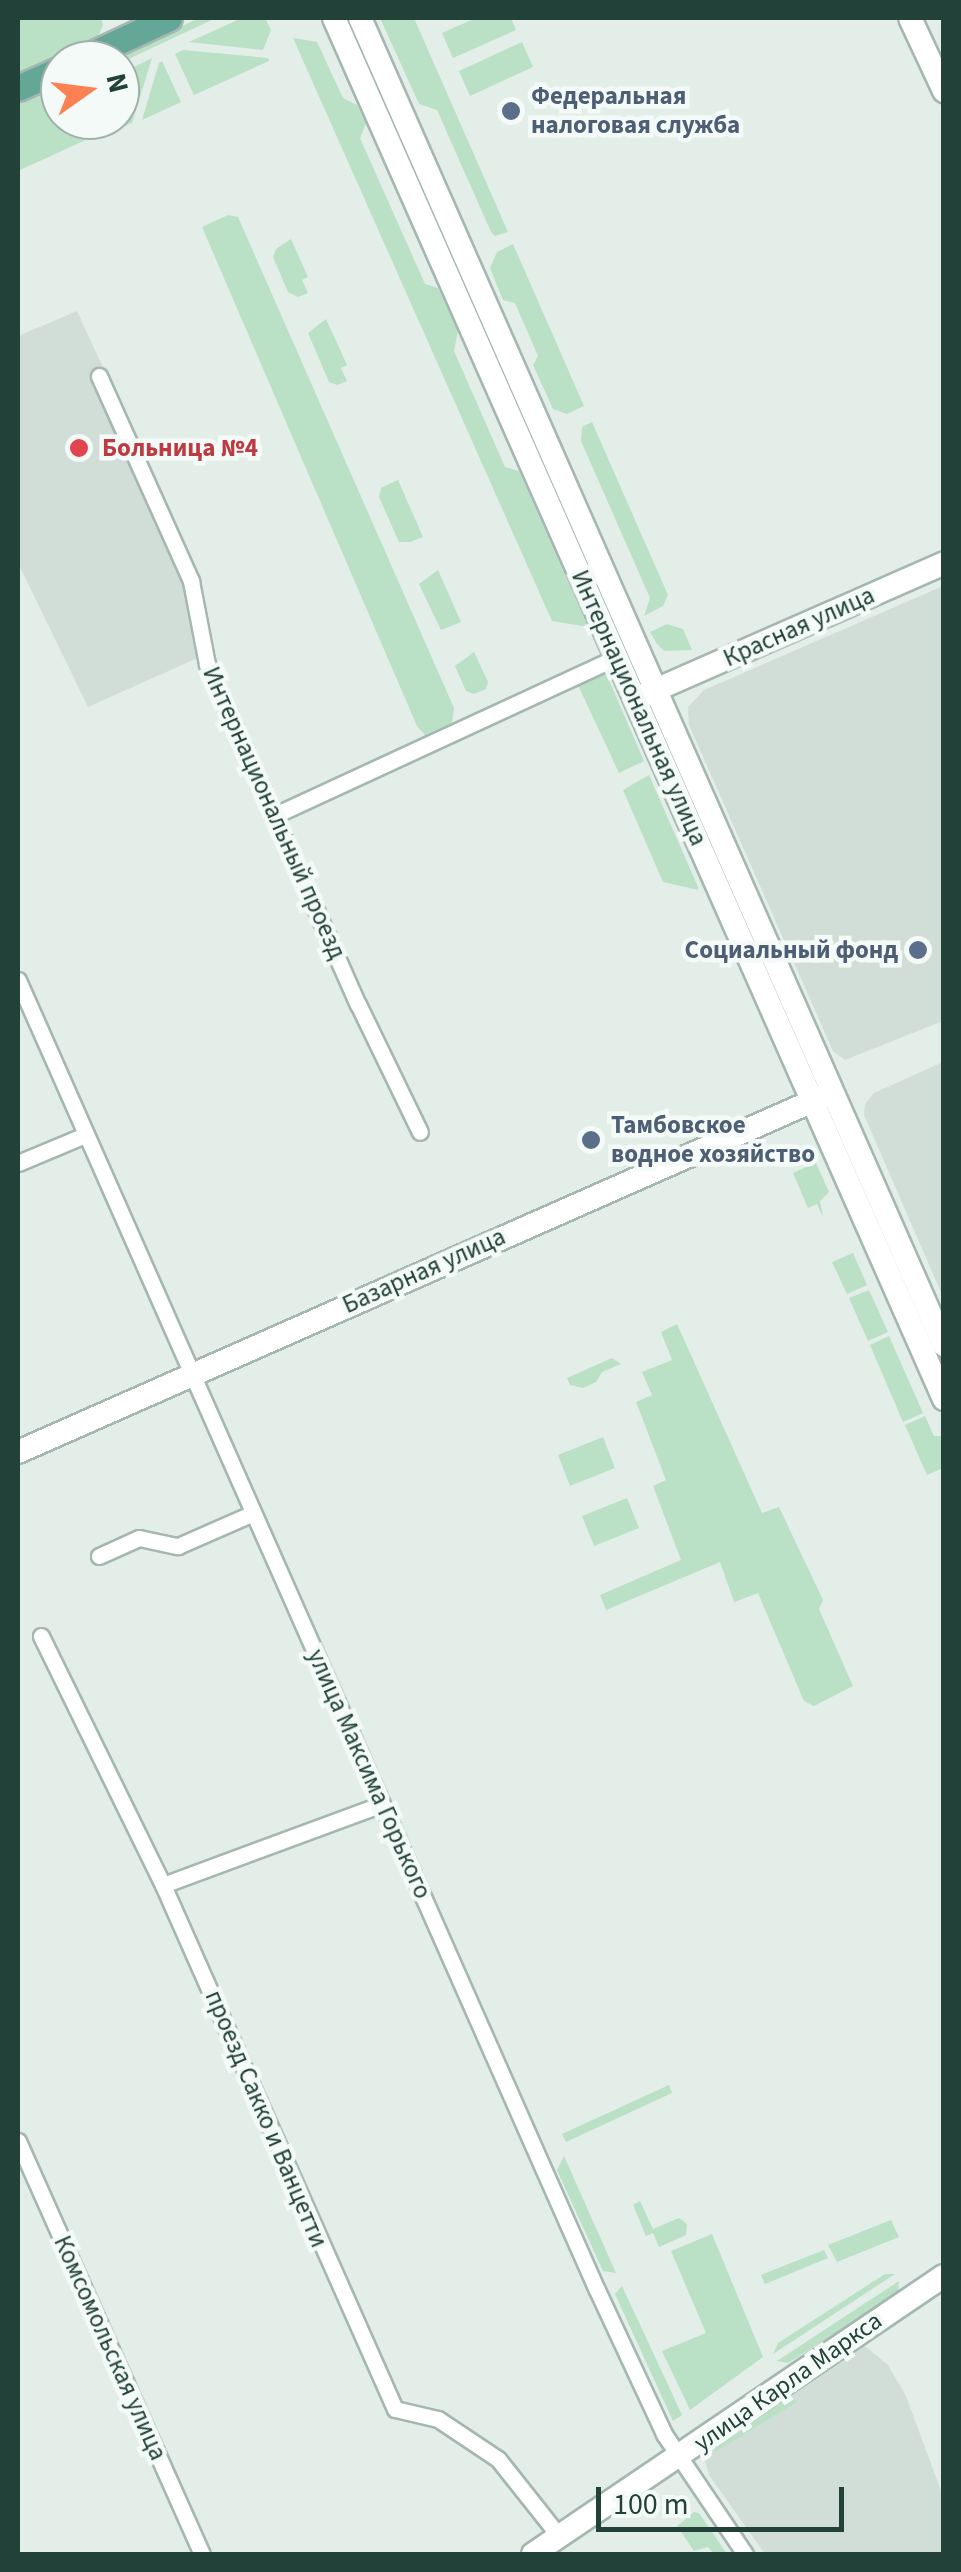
<!DOCTYPE html>
<html>
<head>
<meta charset="utf-8">
<style>
  body { margin:0 }
  #map { position:relative; width:961px; height:2572px; overflow:hidden; background:#e3eee9; font-family:"Source Sans 3",sans-serif }
  div>[style] { position:absolute }
  .built>* { inset:0; background:#d1ded8 }
  .green>* { inset:0; background:#bae0c5 }
  .roads { filter:drop-shadow(2px 0 #a5b7b1) drop-shadow(-2px 0 #a5b7b1) drop-shadow(0 2px #a5b7b1) drop-shadow(0 -2px #a5b7b1) }
  .street>* { height:15px; margin:-7.5px; padding:0 7.5px; transform-origin:7.5px; border-radius:7.5px; background:#fff }
  .secondary>* { height:22px; margin:-11px; padding:0 11px; transform-origin:11px; border-radius:11px; background:#fff }
  .primary>* { height:25px; margin:-12.5px; padding:0 12.5px; transform-origin:12.5px; border-radius:12.5px; background:#64a797 }
  .dots>* { width:28px; height:28px; translate:-50% -50%; box-sizing:border-box; border:5px solid #f4faf7; border-radius:50% }
  span { translate:-50% -50%; white-space:nowrap; text-align:center; line-height:1.15; -webkit-text-stroke:9px #f4faf7; paint-order:stroke }
  .service-label { font-size:25px; color:#4e5e75; font-weight:700 }
  .left { translate:0 -50%; text-align:left }
  .right { translate:-100% -50%; text-align:right }
  .health-label { font-size:25px; color:#be3a42; font-weight:700 }
  .street-label { font-size:25px; color:#214139 }
  .frame { position:absolute; inset:0; border:20px solid #214139; pointer-events:none }
  .north { position:absolute; left:40px; top:40px; width:100px; height:100px; box-sizing:border-box; background:#f4faf7; border:2px solid #a0b0ab; border-radius:50%; rotate:76deg; font-size:28px; font-weight:700; line-height:40px; text-align:center; color:#214139 }
  .north::after { content:''; display:block; margin:auto; width:35px; height:45px; background:#fc8152; clip-path:polygon(50% 0,100% 100%,50% 72%,0 100%) }
  .scale { position:absolute; left:596px; top:2487px; width:248px; height:45px; box-sizing:border-box; border:5px solid #214139; border-top:0; padding-left:12px; font-size:30px; line-height:35px; white-space:nowrap; color:#214139; -webkit-text-stroke:8px #f4faf7; paint-order:stroke }
</style>
</head>
<body>
<div id="map">
  <div class="built">
    <div style="clip-path:polygon(77px 311px,191px 559px,211px 652px,88px 707px,18px 563px,18px 336px)"></div>
    <div style="clip-path:polygon(943px 586px,943px 1021px,845px 1060px,833px 1051px,689px 725px,688px 707px,704px 690px)"></div>
    <div style="clip-path:polygon(943px 1062px,943px 1297px,864px 1115px,865px 1104px,874px 1093px)"></div>
    <div style="clip-path:polygon(865px 2346px,888px 2365px,906px 2396px,943px 2496px,943px 2554px,765px 2554px,709px 2475px,705px 2461px,708px 2452px)"></div>
  </div>
  <div class="green">
    <div style="clip-path:polygon(18px 18px,101px 18px,103px 25px,98px 36px,18px 74px)"></div>
    <div style="clip-path:polygon(199px 18px,216px 18px,120px 63px,110px 60px)"></div>
    <div style="clip-path:polygon(242px 18px,265px 18px,271px 30px,263px 50px,189px 42px)"></div>
    <div style="clip-path:polygon(380px 18px,414px 18px,508px 232px,495px 236px,491px 232px,437px 110px,419px 104px)"></div>
    <div style="clip-path:polygon(476px 18px,511px 18px,516px 30px,453px 58px,442px 33px)"></div>
    <div style="clip-path:polygon(293px 38px,317px 42px,343px 98px,357px 105px,366px 124px,360px 138px,425px 284px,438px 288px,458px 331px,454px 351px,505px 467px,519px 471px,588px 627px,552px 621px)"></div>
    <div style="clip-path:polygon(522px 42px,533px 67px,470px 96px,459px 71px)"></div>
    <div style="clip-path:polygon(183px 50px,268px 58px,269px 61px,194px 95px,175px 54px)"></div>
    <div style="clip-path:polygon(152px 58px,132px 123px,122px 127px,120px 74px)"></div>
    <div style="clip-path:polygon(162px 61px,181px 102px,142px 120px,159px 63px)"></div>
    <div style="clip-path:polygon(60px 83px,60px 120px,98px 120px,103px 132px,18px 171px,18px 103px)"></div>
    <div style="clip-path:polygon(228px 215px,238px 217px,454px 708px,452px 723px,425px 735px,417px 726px,202px 227px)"></div>
    <div style="clip-path:polygon(291px 239px,308px 277px,302px 280px,308px 293px,298px 297px,288px 292px,273px 257px,276px 249px)"></div>
    <div style="clip-path:polygon(513px 244px,584px 406px,567px 414px,553px 409px,533px 365px,538px 356px,515px 303px,503px 300px,490px 268px,497px 252px)"></div>
    <div style="clip-path:polygon(326px 319px,347px 365px,341px 368px,347px 381px,337px 385px,329px 382px,308px 333px)"></div>
    <div style="clip-path:polygon(592px 422px,668px 595px,663px 606px,644px 616px,650px 598px,581px 441px,582px 427px)"></div>
    <div style="clip-path:polygon(398px 480px,423px 537px,410px 542px,399px 542px,379px 497px,381px 488px)"></div>
    <div style="clip-path:polygon(438px 570px,461px 622px,441px 630px,419px 584px)"></div>
    <div style="clip-path:polygon(667px 624px,683px 629px,692px 650px,664px 651px,657px 644px,650px 632px)"></div>
    <div style="clip-path:polygon(474px 652px,488px 682px,486px 689px,474px 694px,466px 691px,455px 666px)"></div>
    <div style="clip-path:polygon(605px 671px,644px 761px,619px 773px,578px 685px)"></div>
    <div style="clip-path:polygon(649px 775px,698px 887px,698px 890px,663px 882px,623px 790px)"></div>
    <div style="clip-path:polygon(816px 1163px,829px 1192px,820px 1201px,823px 1217px,817px 1204px,808px 1208px,793px 1173px)"></div>
    <div style="clip-path:polygon(853px 1253px,867px 1285px,847px 1294px,832px 1262px)"></div>
    <div style="clip-path:polygon(869px 1290px,888px 1332px,868px 1341px,849px 1298px)"></div>
    <div style="clip-path:polygon(677px 1324px,762px 1513px,779px 1507px,823px 1600px,819px 1609px,853px 1686px,814px 1706px,804px 1701px,758px 1593px,734px 1602px,720px 1562px,606px 1610px,600px 1595px,681px 1560px,653px 1486px,666px 1480px,636px 1402px,652px 1395px,642px 1372px,672px 1360px,661px 1332px)"></div>
    <div style="clip-path:polygon(889px 1336px,923px 1413px,903px 1422px,870px 1345px)"></div>
    <div style="clip-path:polygon(612px 1358px,621px 1364px,602px 1372px,596px 1382px,583px 1388px,570px 1385px,567px 1378px)"></div>
    <div style="clip-path:polygon(925px 1416px,934px 1436px,944px 1436px,943px 1468px,927px 1475px,905px 1425px)"></div>
    <div style="clip-path:polygon(603px 1437px,615px 1468px,570px 1486px,558px 1455px)"></div>
    <div style="clip-path:polygon(627px 1498px,639px 1528px,594px 1546px,582px 1516px)"></div>
    <div style="clip-path:polygon(669px 2085px,672px 2093px,566px 2142px,562px 2134px)"></div>
    <div style="clip-path:polygon(564px 2156px,616px 2273px,603px 2271px,557px 2170px)"></div>
    <div style="clip-path:polygon(640px 2201px,653px 2229px,679px 2218px,687px 2224px,686px 2235px,659px 2247px,653px 2233px,646px 2236px,633px 2205px)"></div>
    <div style="clip-path:polygon(891px 2220px,899px 2237px,837px 2262px,828px 2245px)"></div>
    <div style="clip-path:polygon(712px 2234px,763px 2357px,690px 2410px,662px 2351px,706px 2333px,671px 2251px)"></div>
    <div style="clip-path:polygon(824px 2250px,828px 2258px,765px 2284px,761px 2275px)"></div>
    <div style="clip-path:polygon(885px 2274px,895px 2274px,773px 2354px,778px 2343px)"></div>
    <div style="clip-path:polygon(899px 2281px,898px 2293px,788px 2363px,777px 2361px)"></div>
    <div style="clip-path:polygon(622px 2286px,682px 2415px,673px 2421px,615px 2294px)"></div>
    <div style="clip-path:polygon(792px 2396px,797px 2402px,715px 2452px,715px 2447px)"></div>
    <div style="clip-path:polygon(694px 2512px,699px 2513px,727px 2554px,714px 2554px,708px 2547px,694px 2551px,677px 2526px)"></div>
  </div>
  <div class="roads">
    <div class="street">
      <div style="left:99px;top:376px;width:225px;rotate:65.8deg"></div>
      <div style="left:191px;top:581px;width:85px;rotate:79.1deg"></div>
      <div style="left:207px;top:664px;width:372px;rotate:66.1deg"></div>
      <div style="left:358px;top:1004px;width:142px;rotate:64.2deg"></div>
      <div style="left:273px;top:816px;width:379px;rotate:-24.8deg"></div>
      <div style="left:18px;top:980px;width:1432px;rotate:66.16deg"></div>
      <div style="left:597px;top:2290px;width:159px;rotate:65deg"></div>
      <div style="left:664px;top:2434px;width:145px;rotate:56deg"></div>
      <div style="left:18px;top:1163px;width:73px;rotate:-22.7deg"></div>
      <div style="left:99px;top:1556px;width:44px;rotate:-24.2deg"></div>
      <div style="left:139px;top:1538px;width:40px;rotate:12deg"></div>
      <div style="left:178px;top:1546px;width:82px;rotate:-23.7deg"></div>
      <div style="left:41px;top:1636px;width:277px;rotate:63.9deg"></div>
      <div style="left:163px;top:1885px;width:573px;rotate:66.12deg"></div>
      <div style="left:395px;top:2409px;width:44px;rotate:13.1deg"></div>
      <div style="left:438px;top:2419px;width:72px;rotate:33.7deg"></div>
      <div style="left:498px;top:2459px;width:98px;rotate:51.6deg"></div>
      <div style="left:163px;top:1885px;width:233px;rotate:-20.3deg"></div>
      <div style="left:18px;top:2141px;width:452px;rotate:66deg"></div>
    </div>
    <div class="secondary">
      <div style="left:334px;top:18px;width:1510px;rotate:66.17deg"></div>
      <div style="left:360px;top:18px;width:1450px;rotate:66.25deg"></div>
      <div style="left:910px;top:18px;width:81px;rotate:65deg"></div>
      <div style="left:644px;top:695px;width:328px;rotate:-23.7deg"></div>
      <div style="left:18px;top:1452px;width:881px;rotate:-23.83deg"></div>
      <div style="left:533px;top:2554px;width:496px;rotate:-34.1deg"></div>
    </div>
    <div class="primary">
      <div style="left:79px;top:60px;width:99px;rotate:-25deg"></div>
      <div style="left:18px;top:88px;width:46px;rotate:-24.3deg"></div>
    </div>
  </div>
  <div class="dots">
    <div style="left:511px;top:111px;background:#5c6f8a"></div>
    <div style="left:79px;top:448px;background:#e0444e"></div>
    <div style="left:918px;top:950px;background:#5c6f8a"></div>
    <div style="left:591px;top:1140px;background:#5c6f8a"></div>
  </div>
  <div class="service-label">
    <span class="left" style="left:531px;top:111px">Федеральная<br>налоговая служба</span>
    <span class="right" style="left:898px;top:950px">Социальный фонд</span>
    <span class="left" style="left:611px;top:1140px">Тамбовское<br>водное хозяйство</span>
  </div>
  <div class="health-label">
    <span class="left" style="left:102px;top:448px">Больница №4</span>
  </div>
  <div class="street-label">
    <span style="left:799px;top:627px;rotate:-24deg">Красная улица</span>
    <span style="left:639px;top:708px;rotate:66deg">Интернациональная улица</span>
    <span style="left:274px;top:813px;rotate:66deg">Интернациональный проезд</span>
    <span style="left:424px;top:1271px;rotate:-24deg">Базарная улица</span>
    <span style="left:369px;top:1774px;rotate:66deg">улица Максима Горького</span>
    <span style="left:266px;top:2119px;rotate:67deg">проезд Сакко и Ванцетти</span>
    <span style="left:110px;top:2348px;rotate:66deg">Комсомольская улица</span>
    <span style="left:788px;top:2382px;rotate:-35deg">улица Карла Маркса</span>
  </div>
  <div class="frame"></div>
  <div class="north">N</div>
  <div class="scale">100 m</div>
</div>
</body>
</html>
